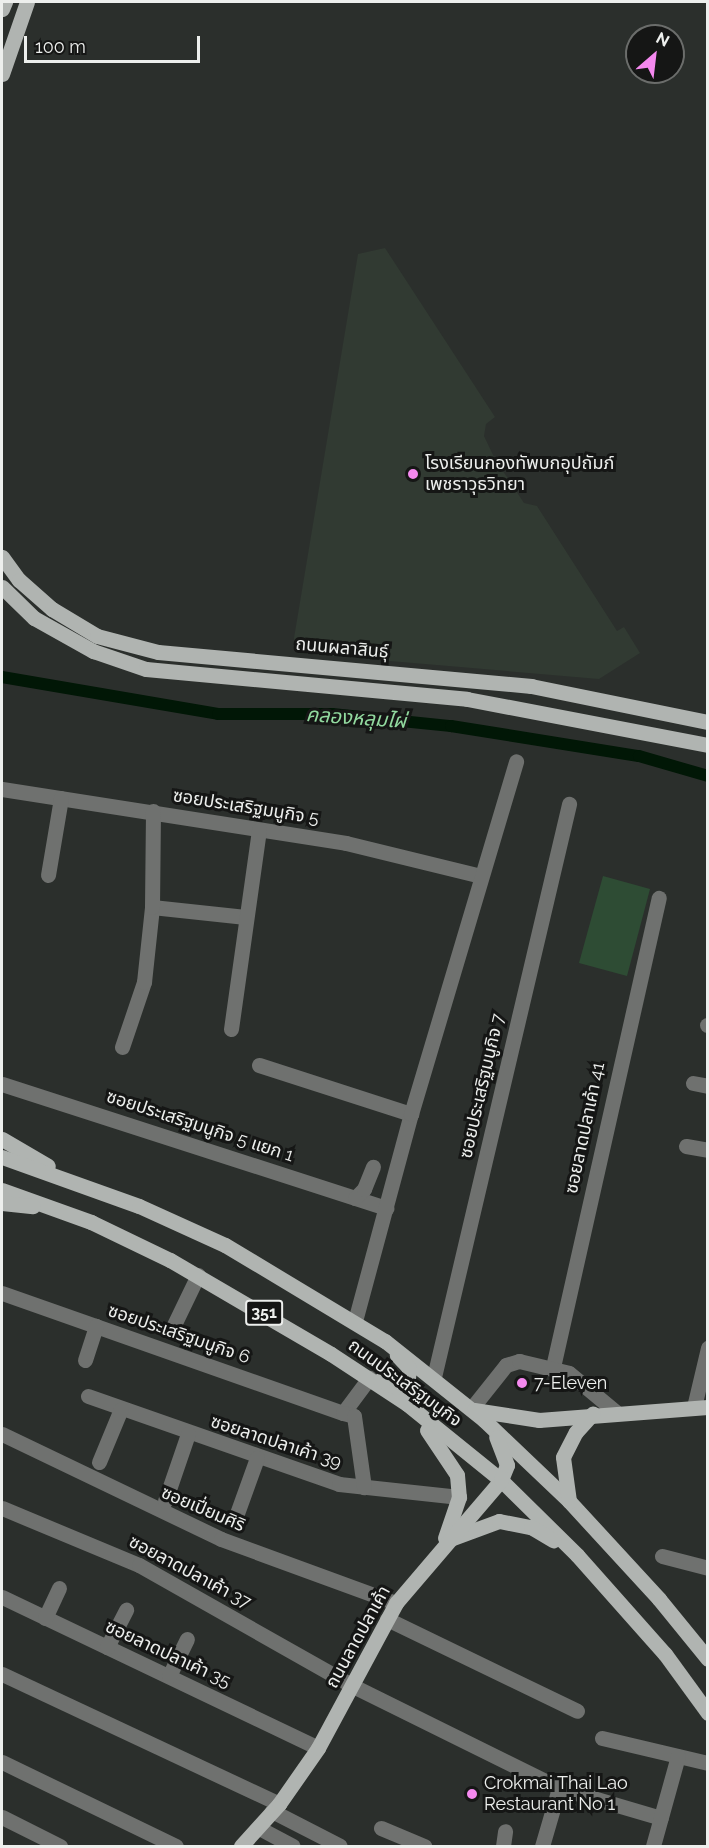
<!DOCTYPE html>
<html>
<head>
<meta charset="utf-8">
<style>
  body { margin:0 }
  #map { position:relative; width:709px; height:1848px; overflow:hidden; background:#2b2f2c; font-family:Raleway,"Noto Sans Thai",sans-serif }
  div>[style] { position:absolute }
  .built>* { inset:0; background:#313a32 }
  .green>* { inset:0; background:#2e4c34 }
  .canal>* { height:12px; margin:-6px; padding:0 6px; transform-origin:6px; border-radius:6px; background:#011706 }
  .minor>* { height:15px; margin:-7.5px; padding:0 7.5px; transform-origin:7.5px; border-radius:7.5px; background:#6f716f }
  .major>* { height:15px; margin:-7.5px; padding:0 7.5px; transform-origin:7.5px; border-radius:7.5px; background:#b0b4b1 }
  .dots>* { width:16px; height:16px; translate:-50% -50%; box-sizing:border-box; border:3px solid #151615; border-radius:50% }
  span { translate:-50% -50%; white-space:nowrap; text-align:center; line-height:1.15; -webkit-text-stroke:6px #151615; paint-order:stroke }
  .shield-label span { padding:2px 4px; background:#151615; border:2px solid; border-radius:4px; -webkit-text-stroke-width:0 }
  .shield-label { font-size:16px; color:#edefed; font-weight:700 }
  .poi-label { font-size:18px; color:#edefed }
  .left { translate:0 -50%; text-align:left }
  .street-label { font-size:18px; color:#edefed }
  .water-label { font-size:20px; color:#92da9f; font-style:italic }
  .frame { position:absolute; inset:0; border:3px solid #edefed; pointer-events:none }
  .north { position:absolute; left:625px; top:24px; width:60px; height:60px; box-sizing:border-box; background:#151615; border:2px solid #6b6d6b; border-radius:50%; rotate:28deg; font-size:16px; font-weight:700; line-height:24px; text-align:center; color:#edefed }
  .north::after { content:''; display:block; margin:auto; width:21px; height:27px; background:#f589ef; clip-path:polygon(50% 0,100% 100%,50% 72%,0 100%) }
  .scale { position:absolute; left:24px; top:36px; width:176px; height:27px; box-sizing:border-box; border:3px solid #edefed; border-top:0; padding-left:8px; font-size:18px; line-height:21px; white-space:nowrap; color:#edefed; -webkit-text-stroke:4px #151615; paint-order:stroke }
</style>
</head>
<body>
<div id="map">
  <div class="built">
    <div style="clip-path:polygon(385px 248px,495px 417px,486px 424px,484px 436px,495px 459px,524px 503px,537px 506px,617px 631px,624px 627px,640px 653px,599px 679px,296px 653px,294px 638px,358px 254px)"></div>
  </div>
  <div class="green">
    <div style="clip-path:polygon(603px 876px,650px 889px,627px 976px,579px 963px)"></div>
  </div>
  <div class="canal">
    <div style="left:2px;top:677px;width:219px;rotate:9.7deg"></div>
    <div style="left:218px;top:714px;width:114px"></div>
    <div style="left:332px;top:714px;width:120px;rotate:5.8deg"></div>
    <div style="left:451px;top:726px;width:190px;rotate:9.1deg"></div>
    <div style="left:639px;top:756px;width:72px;rotate:16.2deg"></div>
  </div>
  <div class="minor">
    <div style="left:2px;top:789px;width:348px;rotate:8.9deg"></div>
    <div style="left:346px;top:843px;width:139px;rotate:13.7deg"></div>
    <div style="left:48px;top:875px;width:78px;rotate:-80.4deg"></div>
    <div style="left:152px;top:907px;width:94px;rotate:6.1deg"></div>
    <div style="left:707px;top:1025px;width:1px"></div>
    <div style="left:231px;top:1029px;width:201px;rotate:-82deg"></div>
    <div style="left:122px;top:1047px;width:69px;rotate:-71.3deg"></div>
    <div style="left:144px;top:982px;width:75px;rotate:-83.9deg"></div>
    <div style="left:152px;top:907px;width:96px;rotate:-89.4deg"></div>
    <div style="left:259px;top:1065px;width:160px;rotate:17.9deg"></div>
    <div style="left:693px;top:1083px;width:15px;rotate:11deg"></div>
    <div style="left:2px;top:1084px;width:404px;rotate:17.9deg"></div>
    <div style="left:686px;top:1146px;width:22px;rotate:10deg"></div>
    <div style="left:355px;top:1198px;width:13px;rotate:-45deg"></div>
    <div style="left:364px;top:1189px;width:24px;rotate:-68deg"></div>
    <div style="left:2px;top:1293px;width:361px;rotate:19.4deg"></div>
    <div style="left:343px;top:1413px;width:44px;rotate:-53.4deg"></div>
    <div style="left:355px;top:1321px;width:214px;rotate:-74.9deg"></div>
    <div style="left:411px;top:1114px;width:368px;rotate:-73.4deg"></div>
    <div style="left:172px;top:1329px;width:60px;rotate:-64.3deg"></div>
    <div style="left:85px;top:1360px;width:36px;rotate:-72deg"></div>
    <div style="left:553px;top:1367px;width:481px;rotate:-77.3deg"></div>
    <div style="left:434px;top:1377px;width:589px;rotate:-76.74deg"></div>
    <div style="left:88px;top:1396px;width:266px;rotate:19.3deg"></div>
    <div style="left:339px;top:1484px;width:121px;rotate:6.2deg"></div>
    <div style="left:694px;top:1407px;width:61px;rotate:-76.7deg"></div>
    <div style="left:471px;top:1409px;width:56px;rotate:-51.5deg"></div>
    <div style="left:506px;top:1365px;width:14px;rotate:-17deg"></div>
    <div style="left:519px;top:1361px;width:51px;rotate:13.5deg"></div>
    <div style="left:569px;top:1373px;width:61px;rotate:39.7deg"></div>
    <div style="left:343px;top:1413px;width:11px;rotate:15deg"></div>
    <div style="left:354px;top:1416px;width:72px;rotate:82deg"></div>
    <div style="left:2px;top:1434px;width:243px;rotate:25.6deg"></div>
    <div style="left:221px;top:1539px;width:186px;rotate:20.1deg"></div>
    <div style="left:99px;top:1462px;width:57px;rotate:-67.5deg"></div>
    <div style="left:165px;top:1501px;width:71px;rotate:-71.1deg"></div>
    <div style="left:2px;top:1508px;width:148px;rotate:22.6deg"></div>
    <div style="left:139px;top:1565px;width:246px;rotate:29.5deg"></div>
    <div style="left:353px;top:1686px;width:230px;rotate:26.3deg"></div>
    <div style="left:559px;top:1788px;width:60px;rotate:106.3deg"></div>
    <div style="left:235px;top:1519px;width:65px;rotate:-70.2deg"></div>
    <div style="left:662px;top:1556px;width:48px;rotate:14.6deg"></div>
    <div style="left:2px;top:1597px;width:350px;rotate:25.5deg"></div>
    <div style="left:45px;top:1618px;width:33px;rotate:-65deg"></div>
    <div style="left:387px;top:1619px;width:211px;rotate:25.8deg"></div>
    <div style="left:107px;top:1647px;width:42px;rotate:-62.8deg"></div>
    <div style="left:2px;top:1674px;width:306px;rotate:25.1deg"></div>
    <div style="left:169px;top:1676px;width:41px;rotate:-64.1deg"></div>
    <div style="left:602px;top:1738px;width:109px;rotate:13.3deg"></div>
    <div style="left:2px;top:1762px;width:193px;rotate:25.8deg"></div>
    <div style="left:559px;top:1788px;width:106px;rotate:16.4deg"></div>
    <div style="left:272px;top:1811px;width:76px;rotate:27.2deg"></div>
    <div style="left:2px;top:1817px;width:65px;rotate:26.6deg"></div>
    <div style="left:259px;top:1828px;width:38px;rotate:28deg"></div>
    <div style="left:381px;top:1828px;width:47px;rotate:22.7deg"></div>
    <div style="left:503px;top:1846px;width:15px;rotate:-82deg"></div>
    <div style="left:653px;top:1846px;width:93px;rotate:-74.5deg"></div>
  </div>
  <div class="major">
    <div style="left:2px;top:9px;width:8px;rotate:-67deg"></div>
    <div style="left:2px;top:74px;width:76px;rotate:-70.9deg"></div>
    <div style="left:2px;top:557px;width:29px;rotate:54deg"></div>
    <div style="left:19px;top:580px;width:44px;rotate:41.3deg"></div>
    <div style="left:52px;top:609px;width:52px;rotate:31deg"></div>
    <div style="left:97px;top:636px;width:63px;rotate:14.7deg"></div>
    <div style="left:158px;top:652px;width:375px;rotate:5.2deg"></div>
    <div style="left:531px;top:686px;width:181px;rotate:11.5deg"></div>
    <div style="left:2px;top:587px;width:45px;rotate:44.1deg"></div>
    <div style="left:34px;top:618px;width:68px;rotate:29.2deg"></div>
    <div style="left:93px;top:651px;width:56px;rotate:18.8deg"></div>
    <div style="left:146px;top:669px;width:322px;rotate:5.3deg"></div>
    <div style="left:467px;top:699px;width:245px;rotate:10.8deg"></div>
    <div style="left:2px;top:1139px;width:53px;rotate:30.4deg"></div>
    <div style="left:2px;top:1157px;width:145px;rotate:19.7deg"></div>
    <div style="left:139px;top:1206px;width:94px;rotate:24.4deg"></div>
    <div style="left:225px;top:1245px;width:187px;rotate:31deg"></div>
    <div style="left:385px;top:1341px;width:127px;rotate:38.6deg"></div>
    <div style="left:484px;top:1420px;width:117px;rotate:43.6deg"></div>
    <div style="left:569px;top:1501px;width:133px;rotate:47.4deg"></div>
    <div style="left:659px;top:1599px;width:77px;rotate:50.8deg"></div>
    <div style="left:2px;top:1190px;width:95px;rotate:19.8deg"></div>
    <div style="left:91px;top:1222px;width:88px;rotate:25.7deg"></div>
    <div style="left:170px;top:1260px;width:186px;rotate:30.3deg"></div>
    <div style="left:331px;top:1354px;width:91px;rotate:33.3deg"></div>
    <div style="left:407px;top:1404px;width:121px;rotate:39deg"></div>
    <div style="left:501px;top:1480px;width:107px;rotate:44.6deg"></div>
    <div style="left:577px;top:1555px;width:132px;rotate:48.4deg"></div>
    <div style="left:665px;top:1654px;width:73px;rotate:53.9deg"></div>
    <div style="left:2px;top:1203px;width:31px;rotate:6deg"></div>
    <div style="left:380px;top:1380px;width:17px;rotate:24deg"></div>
    <div style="left:396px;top:1387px;width:15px;rotate:-37deg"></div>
    <div style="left:408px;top:1378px;width:10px;rotate:-84deg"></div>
    <div style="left:409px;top:1368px;width:18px;rotate:-133deg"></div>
    <div style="left:474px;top:1410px;width:66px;rotate:8.7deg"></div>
    <div style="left:539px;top:1420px;width:169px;rotate:-4.4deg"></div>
    <div style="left:427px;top:1430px;width:54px;rotate:56.3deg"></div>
    <div style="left:457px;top:1475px;width:22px;rotate:85deg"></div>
    <div style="left:459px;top:1497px;width:43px;rotate:108.9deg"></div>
    <div style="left:569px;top:1501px;width:44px;rotate:-97.8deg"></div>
    <div style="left:563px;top:1457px;width:28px;rotate:-63deg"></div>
    <div style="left:576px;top:1432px;width:25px;rotate:-48deg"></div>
    <div style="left:453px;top:1538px;width:49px;rotate:-20.3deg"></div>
    <div style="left:499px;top:1521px;width:33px;rotate:11deg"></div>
    <div style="left:531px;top:1527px;width:26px;rotate:31deg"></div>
    <div style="left:241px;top:1846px;width:57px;rotate:-47.9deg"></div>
    <div style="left:279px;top:1804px;width:68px;rotate:-55.1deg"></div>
    <div style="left:318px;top:1748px;width:165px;rotate:-61.7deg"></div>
    <div style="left:396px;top:1603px;width:162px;rotate:-49.5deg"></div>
    <div style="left:501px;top:1480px;width:16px;rotate:-68deg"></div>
    <div style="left:507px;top:1465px;width:30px;rotate:-111deg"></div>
  </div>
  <div class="dots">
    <div style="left:413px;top:474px;background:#f589ef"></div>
    <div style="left:522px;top:1383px;background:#f589ef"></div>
    <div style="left:472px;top:1794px;background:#f589ef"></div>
  </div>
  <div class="shield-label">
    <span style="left:264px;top:1313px">351</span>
  </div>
  <div class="poi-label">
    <span class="left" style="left:425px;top:474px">โรงเรียนกองทัพบกอุปถัมภ์<br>เพชราวุธวิทยา</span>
    <span class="left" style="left:534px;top:1383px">7-Eleven</span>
    <span class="left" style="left:484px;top:1794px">Crokmai Thai Lao<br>Restaurant No 1</span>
  </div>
  <div class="street-label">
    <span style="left:342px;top:648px;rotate:5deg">ถนนผลาสินธุ์</span>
    <span style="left:246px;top:807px;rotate:9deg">ซอยประเสริฐมนูกิจ 5</span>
    <span style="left:482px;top:1086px;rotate:-77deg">ซอยประเสริฐมนูกิจ 7</span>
    <span style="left:200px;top:1126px;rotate:18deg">ซอยประเสริฐมนูกิจ 5 แยก 1</span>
    <span style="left:585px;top:1128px;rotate:-78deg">ซอยลาดปลาเค้า 41</span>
    <span style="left:179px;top:1334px;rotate:19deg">ซอยประเสริฐมนูกิจ 6</span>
    <span style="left:405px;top:1383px;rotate:36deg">ถนนประเสริฐมนูกิจ</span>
    <span style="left:276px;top:1442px;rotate:18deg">ซอยลาดปลาเค้า 39</span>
    <span style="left:203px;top:1509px;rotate:23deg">ซอยเปี่ยมศิริ</span>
    <span style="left:190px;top:1572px;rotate:28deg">ซอยลาดปลาเค้า 37</span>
    <span style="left:358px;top:1637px;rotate:-61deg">ถนนลาดปลาเค้า</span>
    <span style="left:168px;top:1654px;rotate:25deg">ซอยลาดปลาเค้า 35</span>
  </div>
  <div class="water-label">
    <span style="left:356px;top:718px;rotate:4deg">คลองหลุมไผ่</span>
  </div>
  <div class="frame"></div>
  <div class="north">N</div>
  <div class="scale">100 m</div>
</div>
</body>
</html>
